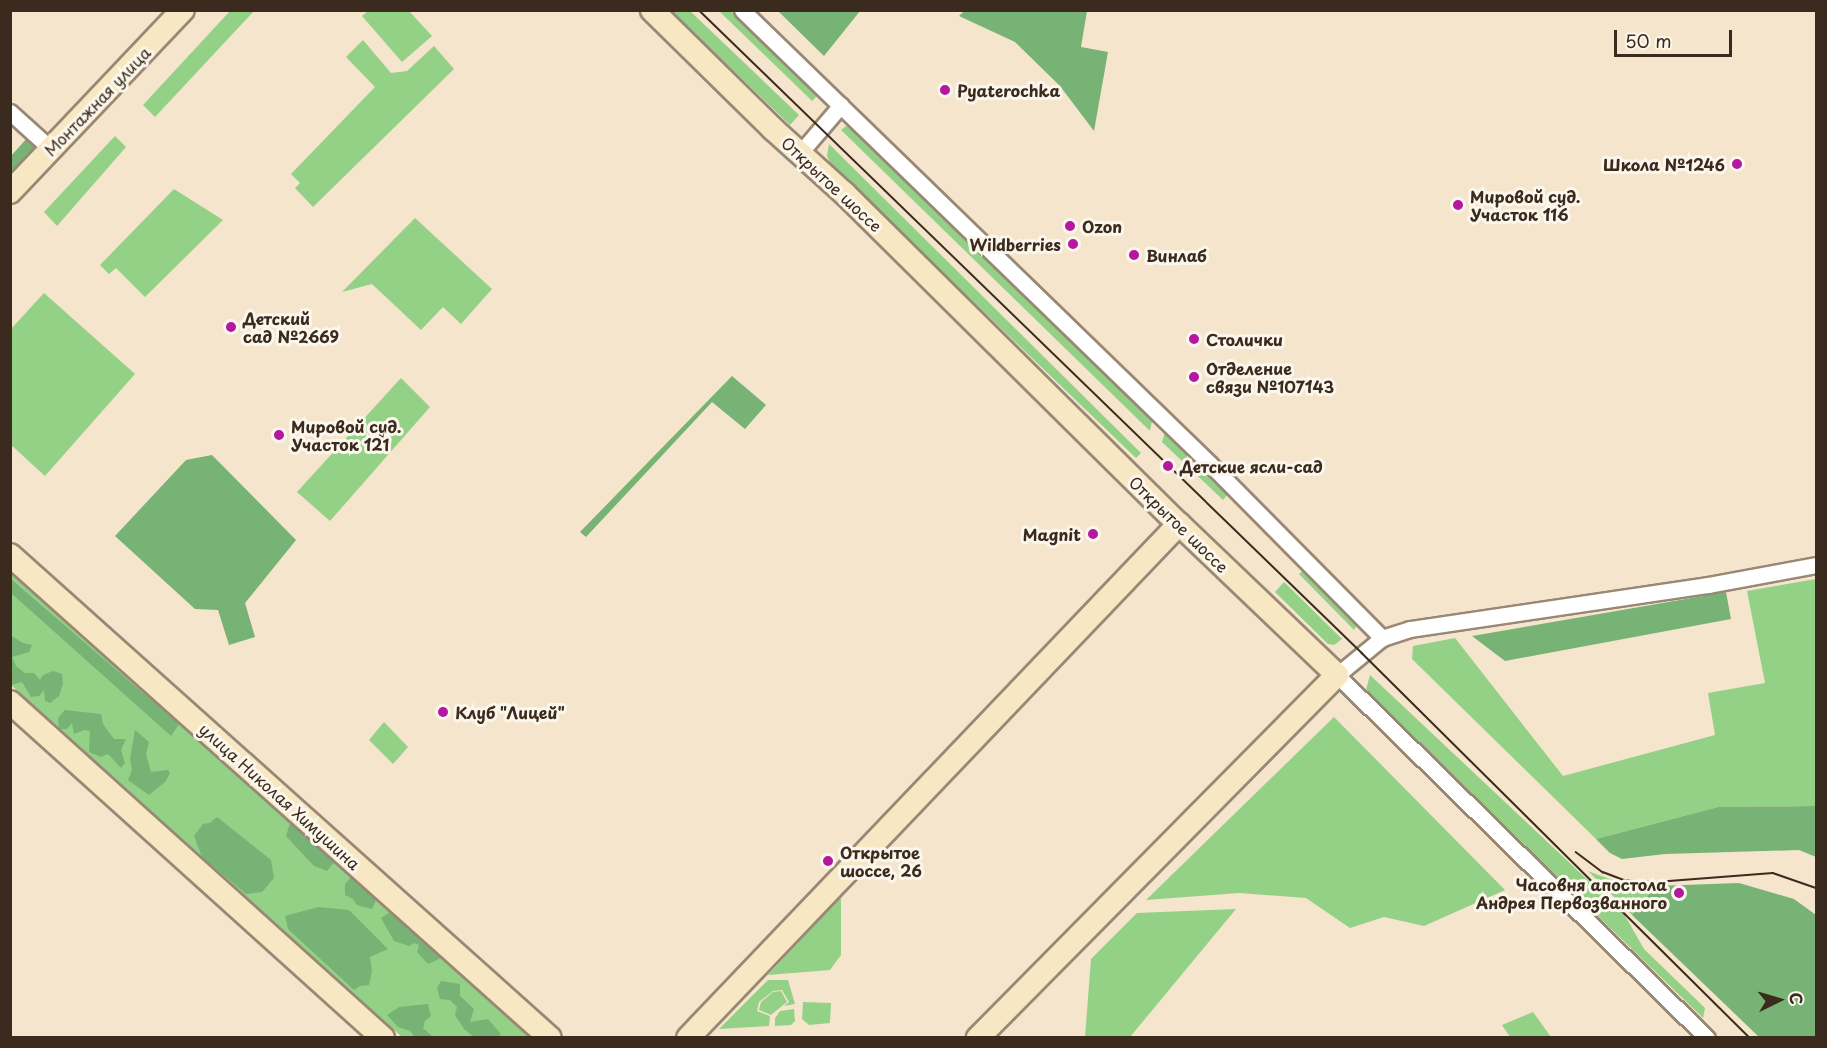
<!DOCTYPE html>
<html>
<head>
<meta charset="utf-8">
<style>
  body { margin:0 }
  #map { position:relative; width:1827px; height:1048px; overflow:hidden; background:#f5e5cc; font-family:"Playpen Sans",sans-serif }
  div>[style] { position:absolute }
  .green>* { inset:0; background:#93d187 }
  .forest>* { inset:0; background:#76b374 }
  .roads { filter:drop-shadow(2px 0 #988875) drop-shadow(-2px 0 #988875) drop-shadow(0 2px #988875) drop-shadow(0 -2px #988875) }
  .street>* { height:15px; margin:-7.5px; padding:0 7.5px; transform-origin:7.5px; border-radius:7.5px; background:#fff }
  .secondary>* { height:22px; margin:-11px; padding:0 11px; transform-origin:11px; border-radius:11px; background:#f8e7c3 }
  .tram>* { height:1.5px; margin:-0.75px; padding:0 0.75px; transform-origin:0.75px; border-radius:0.75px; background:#3b2a1e }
  .dots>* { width:16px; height:16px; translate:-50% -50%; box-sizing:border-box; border:3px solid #fbf7ec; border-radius:50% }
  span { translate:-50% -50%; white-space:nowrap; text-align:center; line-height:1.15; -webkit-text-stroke:6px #fbf7ec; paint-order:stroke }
  .poi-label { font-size:16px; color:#3b2a1e; font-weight:700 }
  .left { translate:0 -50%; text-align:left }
  .right { translate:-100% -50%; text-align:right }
  .street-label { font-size:16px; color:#3b2a1e }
  .frame { position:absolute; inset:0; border:12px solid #3b2a1e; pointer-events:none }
  .north { position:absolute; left:1749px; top:970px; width:60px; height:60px; -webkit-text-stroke:4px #fbf7ec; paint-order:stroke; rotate:85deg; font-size:16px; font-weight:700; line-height:24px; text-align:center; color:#3b2a1e }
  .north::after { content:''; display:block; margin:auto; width:21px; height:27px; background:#3b2a1e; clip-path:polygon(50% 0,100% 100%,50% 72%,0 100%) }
  .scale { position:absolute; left:1614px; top:30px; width:118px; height:27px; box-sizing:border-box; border:3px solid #3b2a1e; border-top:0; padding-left:8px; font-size:18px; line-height:21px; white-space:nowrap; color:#3b2a1e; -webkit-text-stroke:4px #fbf7ec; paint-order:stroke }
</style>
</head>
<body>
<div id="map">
  <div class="green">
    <div style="clip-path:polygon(230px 11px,254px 11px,155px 117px,143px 105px)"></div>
    <div style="clip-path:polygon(368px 11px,409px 11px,432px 36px,402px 62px,362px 16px)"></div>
    <div style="clip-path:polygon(671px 11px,690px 11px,799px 115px,790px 125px)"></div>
    <div style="clip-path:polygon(719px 11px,731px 11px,818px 95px,812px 101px)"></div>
    <div style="clip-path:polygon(363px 40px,391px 73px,407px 71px,434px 46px,454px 69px,313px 207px,295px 188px,300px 183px,291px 174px,375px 87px,346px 57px)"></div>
    <div style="clip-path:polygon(846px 126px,851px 128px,1152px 421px,1150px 431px,841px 130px)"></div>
    <div style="clip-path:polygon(115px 136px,126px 147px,57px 226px,44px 212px)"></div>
    <div style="clip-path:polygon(829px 144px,1141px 453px,1136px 458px,831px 165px,827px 156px)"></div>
    <div style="clip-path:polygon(174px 189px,223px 220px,145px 297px,116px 268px,109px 274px,100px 265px)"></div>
    <div style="clip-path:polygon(415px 218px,492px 289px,461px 324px,443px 307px,421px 330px,372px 284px,342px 292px)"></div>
    <div style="clip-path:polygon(44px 293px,135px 374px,45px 476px,10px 444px,11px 329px)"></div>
    <div style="clip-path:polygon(401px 378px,430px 407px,330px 521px,297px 492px)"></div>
    <div style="clip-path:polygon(1165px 432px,1228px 494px,1223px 500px,1162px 442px)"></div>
    <div style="clip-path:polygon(1306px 568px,1353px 618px,1357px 625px,1354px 630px,1299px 574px)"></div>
    <div style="clip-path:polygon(11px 574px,531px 1037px,402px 1037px,11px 685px)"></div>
    <div style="clip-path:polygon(1816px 579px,1816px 806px,1718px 807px,1596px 839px,1412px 659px,1413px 646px,1455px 638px,1563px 776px,1715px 735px,1708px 693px,1765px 683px,1747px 591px)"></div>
    <div style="clip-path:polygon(1284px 582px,1342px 639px,1334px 645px,1328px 644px,1275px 592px)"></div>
    <div style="clip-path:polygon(1370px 675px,1624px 914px,1644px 949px,1705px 1008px,1703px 1018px,1371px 696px,1366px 690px)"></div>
    <div style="clip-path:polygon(1334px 717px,1505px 890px,1424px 926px,1384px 917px,1350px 928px,1306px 898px,1239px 893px,1146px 900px)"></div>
    <div style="clip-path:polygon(384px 722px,408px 747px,393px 764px,369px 740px)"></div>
    <div style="clip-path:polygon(1588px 871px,1628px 886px,1656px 886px,1632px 915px)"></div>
    <div style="clip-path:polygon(841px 896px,841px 955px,830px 970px,768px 975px)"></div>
    <div style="clip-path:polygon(1236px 909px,1130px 1037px,1085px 1037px,1091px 959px,1137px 913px)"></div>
    <div style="clip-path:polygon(768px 980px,788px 980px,795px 1004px,784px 1006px,789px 1002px,782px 990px,773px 991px,759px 1002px,757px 1011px,770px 1016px,769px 1026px,719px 1029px)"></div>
    <div style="clip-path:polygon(781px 991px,787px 1002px,771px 1015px,759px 1010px,761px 1002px,773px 992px)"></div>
    <div style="clip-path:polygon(803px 1002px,831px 1003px,830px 1023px,809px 1025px,802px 1019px)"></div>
    <div style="clip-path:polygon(794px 1009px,795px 1021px,791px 1025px,775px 1026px,775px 1018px,780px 1011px)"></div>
    <div style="clip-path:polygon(1533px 1012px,1551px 1037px,1510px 1037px,1502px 1025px)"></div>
  </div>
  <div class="forest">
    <div style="clip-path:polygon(778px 11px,860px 11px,824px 56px)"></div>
    <div style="clip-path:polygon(964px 11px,1087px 11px,1081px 47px,1108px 52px,1094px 131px,1060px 86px,1015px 42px,959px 16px)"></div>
    <div style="clip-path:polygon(28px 137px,40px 149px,11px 179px,11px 156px)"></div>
    <div style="clip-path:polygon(732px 376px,766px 405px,745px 429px,712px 402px,586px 537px,580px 532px)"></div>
    <div style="clip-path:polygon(212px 455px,296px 540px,245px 603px,255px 637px,229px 645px,218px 610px,195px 609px,115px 536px,186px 460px)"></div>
    <div style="clip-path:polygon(11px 579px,179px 724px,171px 736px,11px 593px)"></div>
    <div style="clip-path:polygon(1726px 592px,1731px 619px,1505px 661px,1472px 636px)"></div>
    <div style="clip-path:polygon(10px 635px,23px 643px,32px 645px,29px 652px,12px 657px,16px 666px,25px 673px,34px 673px,40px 680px,43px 675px,53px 671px,62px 674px,63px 684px,59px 696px,50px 703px,45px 701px,44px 690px,39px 696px,31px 697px,22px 682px,11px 685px)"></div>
    <div style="clip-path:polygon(65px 710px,101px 714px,103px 724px,114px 739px,126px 739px,121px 750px,125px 763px,121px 768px,108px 754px,101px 757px,89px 752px,90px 731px,84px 730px,74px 734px,72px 723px,67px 729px,59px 729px,58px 718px)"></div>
    <div style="clip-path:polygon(135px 730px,149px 742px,146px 754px,151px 772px,168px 770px,170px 773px,165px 782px,149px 795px,128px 780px,132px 770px,130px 759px)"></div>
    <div style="clip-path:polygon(1816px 806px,1816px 857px,1799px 850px,1665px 854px,1622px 859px,1610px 853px,1596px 839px,1718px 807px)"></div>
    <div style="clip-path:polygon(217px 817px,271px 860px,274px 878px,262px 892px,246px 894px,202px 857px,194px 836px,203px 824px,210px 823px)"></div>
    <div style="clip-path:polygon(290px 823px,334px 862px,327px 871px,314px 866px,286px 836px)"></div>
    <div style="clip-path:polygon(351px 877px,376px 900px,372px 909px,357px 905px,353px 899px,345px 895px,345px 884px)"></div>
    <div style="clip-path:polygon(1739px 883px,1794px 899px,1816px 915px,1816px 1037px,1759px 1037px,1632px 915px,1656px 886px)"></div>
    <div style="clip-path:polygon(318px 907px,349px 910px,388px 949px,370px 957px,372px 971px,369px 985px,360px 986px,354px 990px,288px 929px,285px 916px)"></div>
    <div style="clip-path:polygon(390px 912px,441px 958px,428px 964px,417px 952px,419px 945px,414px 943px,409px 946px,394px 941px,381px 918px)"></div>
    <div style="clip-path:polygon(441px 981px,460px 984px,460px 996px,474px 1009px,470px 1022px,488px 1019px,501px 1034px,498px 1037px,474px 1037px,464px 1029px,455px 1015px,457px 1007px,450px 1000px,440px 999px,437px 988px)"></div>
    <div style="clip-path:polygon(428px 1004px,431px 1016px,425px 1021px,423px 1028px,433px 1037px,415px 1037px,410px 1031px,398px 1027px,387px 1015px,399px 1007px)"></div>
  </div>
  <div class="roads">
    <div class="street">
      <div style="left:742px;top:10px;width:652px;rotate:44.13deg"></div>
      <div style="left:1210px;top:464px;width:245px;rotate:45.3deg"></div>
      <div style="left:10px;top:112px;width:55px;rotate:42.1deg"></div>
      <div style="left:800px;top:153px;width:63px;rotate:-49.5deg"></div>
      <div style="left:1707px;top:1038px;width:518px;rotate:-135.55deg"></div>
      <div style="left:1337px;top:675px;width:58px;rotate:-39.4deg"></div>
      <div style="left:1382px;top:638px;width:29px;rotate:-18deg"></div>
      <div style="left:1410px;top:629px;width:301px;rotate:-8.4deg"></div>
      <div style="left:1708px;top:585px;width:110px;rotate:-10.5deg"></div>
    </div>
    <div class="secondary">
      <div style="left:652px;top:10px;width:170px;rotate:44.5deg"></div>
      <div style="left:773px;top:129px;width:97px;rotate:42.1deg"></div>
      <div style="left:845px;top:194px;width:470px;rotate:44.7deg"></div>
      <div style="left:1179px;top:524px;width:219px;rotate:43.7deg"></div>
      <div style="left:1337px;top:675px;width:511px;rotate:134.68deg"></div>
      <div style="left:10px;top:192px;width:251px;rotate:-46.5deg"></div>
      <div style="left:10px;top:555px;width:724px;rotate:41.81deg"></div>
      <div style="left:10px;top:702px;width:502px;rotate:42.01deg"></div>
      <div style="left:688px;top:1038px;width:711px;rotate:-46.31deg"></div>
    </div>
  </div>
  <div class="tram">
    <div style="left:699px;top:10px;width:924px;rotate:44.12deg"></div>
    <div style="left:1362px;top:653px;width:547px;rotate:44.78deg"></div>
    <div style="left:1576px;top:852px;width:34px;rotate:37deg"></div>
    <div style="left:1603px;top:872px;width:22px;rotate:21deg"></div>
    <div style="left:1624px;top:880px;width:32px;rotate:4deg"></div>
    <div style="left:1656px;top:882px;width:117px;rotate:-4.4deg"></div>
    <div style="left:1773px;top:873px;width:46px;rotate:19.2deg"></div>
  </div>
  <div class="dots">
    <div style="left:945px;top:90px;background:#b5179e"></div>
    <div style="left:1737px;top:164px;background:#b5179e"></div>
    <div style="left:1458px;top:205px;background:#b5179e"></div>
    <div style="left:1070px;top:226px;background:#b5179e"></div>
    <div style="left:1073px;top:244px;background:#b5179e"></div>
    <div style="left:1134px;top:255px;background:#b5179e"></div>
    <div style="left:231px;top:327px;background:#b5179e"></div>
    <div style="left:1194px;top:339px;background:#b5179e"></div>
    <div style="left:1194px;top:377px;background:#b5179e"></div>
    <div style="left:279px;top:435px;background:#b5179e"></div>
    <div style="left:1168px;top:466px;background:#b5179e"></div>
    <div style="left:1093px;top:534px;background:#b5179e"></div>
    <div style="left:443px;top:712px;background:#b5179e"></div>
    <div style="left:828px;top:861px;background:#b5179e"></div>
    <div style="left:1679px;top:893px;background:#b5179e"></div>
  </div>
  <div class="poi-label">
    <span class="left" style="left:957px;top:90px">Pyaterochka</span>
    <span class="right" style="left:1725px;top:164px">Школа №1246</span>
    <span class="left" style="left:1470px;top:205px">Мировой суд.<br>Участок 116</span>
    <span class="left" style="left:1082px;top:226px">Ozon</span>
    <span class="right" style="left:1061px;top:244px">Wildberries</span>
    <span class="left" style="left:1146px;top:255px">Винлаб</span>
    <span class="left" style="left:243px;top:327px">Детский<br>сад №2669</span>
    <span class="left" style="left:1206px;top:339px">Столички</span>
    <span class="left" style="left:1206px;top:377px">Отделение<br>связи №107143</span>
    <span class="left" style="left:291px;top:435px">Мировой суд.<br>Участок 121</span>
    <span class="left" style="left:1180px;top:466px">Детские ясли-сад</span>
    <span class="right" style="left:1081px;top:534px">Magnit</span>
    <span class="left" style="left:455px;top:712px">Клуб "Лицей"</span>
    <span class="left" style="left:840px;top:861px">Открытое<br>шоссе, 26</span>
    <span class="right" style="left:1667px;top:893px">Часовня апостола<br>Андрея Первозванного</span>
  </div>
  <div class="street-label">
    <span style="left:97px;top:101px;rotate:-46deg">Монтажная улица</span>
    <span style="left:832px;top:184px;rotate:43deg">Открытое шоссе</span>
    <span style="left:1179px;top:524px;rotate:44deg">Открытое шоссе</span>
    <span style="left:280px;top:796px;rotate:42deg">улица Николая Химушина</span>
  </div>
  <div class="frame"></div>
  <div class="north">С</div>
  <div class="scale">50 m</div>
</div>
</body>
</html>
